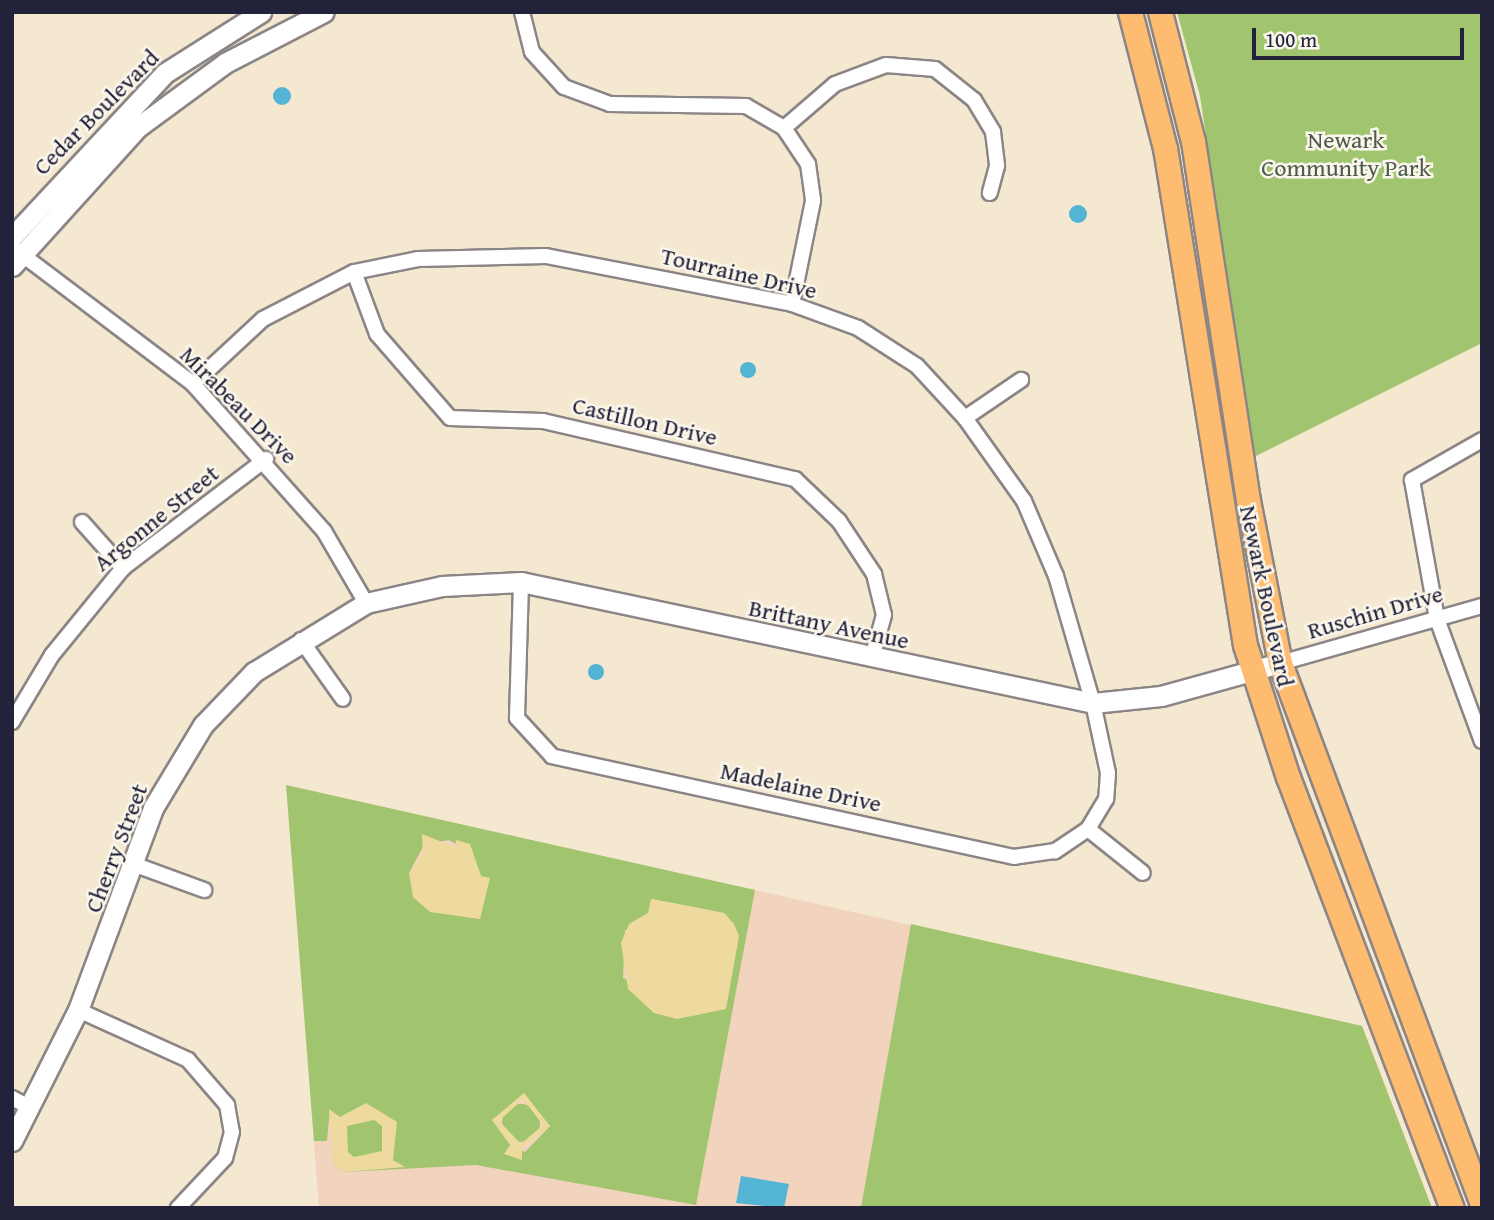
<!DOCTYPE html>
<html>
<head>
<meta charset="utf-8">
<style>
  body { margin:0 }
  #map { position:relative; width:1494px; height:1220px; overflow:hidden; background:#f5e8d1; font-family:"Gentium Book Plus",serif }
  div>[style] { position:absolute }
  .built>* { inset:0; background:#f2d4be }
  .green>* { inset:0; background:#a1c56f }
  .round { border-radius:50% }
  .sand>* { inset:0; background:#eeda9e }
  .water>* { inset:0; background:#54b4d3 }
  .roads { filter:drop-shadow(2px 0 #8c8586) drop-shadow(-2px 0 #8c8586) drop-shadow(0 2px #8c8586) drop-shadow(0 -2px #8c8586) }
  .minor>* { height:14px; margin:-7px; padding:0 7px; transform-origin:7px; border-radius:7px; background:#fff }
  .tertiary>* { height:19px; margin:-9.5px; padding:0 9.5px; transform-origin:9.5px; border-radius:9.5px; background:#fff }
  .primary>* { height:23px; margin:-11.5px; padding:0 11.5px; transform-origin:11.5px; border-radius:11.5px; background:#fdbc6f }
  span { translate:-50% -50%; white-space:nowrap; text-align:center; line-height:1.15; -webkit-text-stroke:5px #fbf7ec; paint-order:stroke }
  .street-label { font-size:24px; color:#22223b }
  .park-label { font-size:24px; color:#4e5b4d }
  .frame { position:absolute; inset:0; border:14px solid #22223b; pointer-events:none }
  .scale { position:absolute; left:1252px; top:28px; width:212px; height:32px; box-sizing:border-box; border:4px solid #22223b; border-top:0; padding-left:9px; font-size:21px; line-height:24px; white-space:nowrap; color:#22223b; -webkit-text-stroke:5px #fbf7ec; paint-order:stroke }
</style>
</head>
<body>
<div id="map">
  <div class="built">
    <div style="clip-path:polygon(286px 785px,1362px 1026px,1432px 1208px,319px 1208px)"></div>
  </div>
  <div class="green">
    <div style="clip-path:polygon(1177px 12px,1482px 12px,1482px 343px,1254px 457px,1200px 96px)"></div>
    <div style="clip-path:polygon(evenodd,286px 785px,755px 890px,696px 1205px,476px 1165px,344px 1172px,334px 1164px,330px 1109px,327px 1141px,314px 1141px,286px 785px,449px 840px,468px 852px,481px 876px,480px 919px,446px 913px,409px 873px,424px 845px,449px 840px,286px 785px,652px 899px,724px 913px,734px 924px,698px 1015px,623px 978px,625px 931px,648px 913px,652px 899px,286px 785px,523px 1096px,550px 1126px,525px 1152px,511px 1146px,493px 1120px,523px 1096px)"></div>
    <div style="clip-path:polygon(911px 924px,1362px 1026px,1432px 1208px,861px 1208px)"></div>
    <div class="round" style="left:502px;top:1104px;width:38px;height:38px"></div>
  </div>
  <div class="sand">
    <div style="clip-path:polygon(422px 834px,455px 847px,456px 840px,470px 844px,481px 876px,490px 878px,480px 919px,430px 912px,413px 897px,409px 873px,423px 855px)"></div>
    <div style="clip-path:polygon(651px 899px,724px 913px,734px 924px,739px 936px,726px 1009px,677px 1019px,654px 1013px,628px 989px,621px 943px,629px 924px,648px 913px)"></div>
    <div style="clip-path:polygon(evenodd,524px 1093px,550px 1126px,522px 1149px,522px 1160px,504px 1154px,510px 1145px,492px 1120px,524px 1093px,523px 1099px,543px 1125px,521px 1144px,499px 1121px,523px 1099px)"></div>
    <div style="clip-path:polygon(evenodd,366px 1103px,397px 1122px,393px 1160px,405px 1167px,344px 1172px,334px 1164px,329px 1109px,340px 1117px,366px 1103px,374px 1120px,382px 1126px,382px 1151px,354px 1157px,348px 1152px,347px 1126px,374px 1120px)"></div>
  </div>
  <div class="water">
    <div class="round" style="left:273px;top:87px;width:18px;height:18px"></div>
    <div class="round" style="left:1069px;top:205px;width:18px;height:18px"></div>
    <div class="round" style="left:740px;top:362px;width:16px;height:16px"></div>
    <div class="round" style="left:588px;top:664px;width:16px;height:16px"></div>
    <div style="clip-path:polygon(741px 1176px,789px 1184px,784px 1208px,736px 1203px)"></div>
  </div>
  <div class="roads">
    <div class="minor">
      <div style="left:522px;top:12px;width:41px;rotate:76deg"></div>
      <div style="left:532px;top:52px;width:47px;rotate:47.6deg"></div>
      <div style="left:564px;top:87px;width:49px;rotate:20.3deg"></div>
      <div style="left:610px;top:104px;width:136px;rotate:0.8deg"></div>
      <div style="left:746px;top:106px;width:44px;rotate:30.1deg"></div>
      <div style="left:784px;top:128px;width:43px;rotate:56.3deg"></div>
      <div style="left:808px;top:164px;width:37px;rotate:82deg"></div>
      <div style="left:813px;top:201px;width:105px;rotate:101.5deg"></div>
      <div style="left:784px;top:128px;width:67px;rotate:-40.8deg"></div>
      <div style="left:835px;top:84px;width:54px;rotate:-20.4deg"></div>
      <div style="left:886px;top:65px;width:49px;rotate:4.7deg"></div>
      <div style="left:935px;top:69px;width:50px;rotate:38.5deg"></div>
      <div style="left:974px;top:100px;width:37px;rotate:59deg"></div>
      <div style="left:993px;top:132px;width:34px;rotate:83deg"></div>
      <div style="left:997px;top:166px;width:28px;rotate:105deg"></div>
      <div style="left:12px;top:247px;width:227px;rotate:37.1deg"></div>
      <div style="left:193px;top:384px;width:197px;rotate:48.3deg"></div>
      <div style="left:324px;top:531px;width:83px;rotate:59.7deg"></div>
      <div style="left:354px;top:272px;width:66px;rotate:69.6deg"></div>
      <div style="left:377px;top:334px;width:111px;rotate:49deg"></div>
      <div style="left:450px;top:418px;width:93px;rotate:1.8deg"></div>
      <div style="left:543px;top:421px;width:259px;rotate:13deg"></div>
      <div style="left:795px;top:479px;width:61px;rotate:43.7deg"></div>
      <div style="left:839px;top:521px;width:64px;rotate:56.6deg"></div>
      <div style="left:874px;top:574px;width:42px;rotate:76.3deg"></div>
      <div style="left:884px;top:615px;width:45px;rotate:105.6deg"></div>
      <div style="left:193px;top:384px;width:96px;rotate:-42.9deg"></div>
      <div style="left:263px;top:319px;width:102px;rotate:-27.3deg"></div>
      <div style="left:354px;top:272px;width:65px;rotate:-11.5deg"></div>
      <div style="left:418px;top:259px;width:128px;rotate:-1.3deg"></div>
      <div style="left:546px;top:256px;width:251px;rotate:11deg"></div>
      <div style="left:792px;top:304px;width:70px;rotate:20deg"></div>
      <div style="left:858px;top:328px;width:70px;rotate:32.8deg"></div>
      <div style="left:917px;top:366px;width:71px;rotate:47.3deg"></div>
      <div style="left:965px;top:418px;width:102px;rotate:54.6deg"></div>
      <div style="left:1024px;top:501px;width:82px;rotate:66.9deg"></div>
      <div style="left:1056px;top:576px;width:132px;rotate:73.8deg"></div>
      <div style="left:1093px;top:703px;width:72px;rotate:77.9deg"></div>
      <div style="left:1108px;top:773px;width:26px;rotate:94deg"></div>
      <div style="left:1106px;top:799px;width:35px;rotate:121deg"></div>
      <div style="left:1088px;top:829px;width:40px;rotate:146deg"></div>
      <div style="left:1055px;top:851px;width:41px;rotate:171.7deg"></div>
      <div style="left:1014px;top:857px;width:473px;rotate:-167.7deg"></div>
      <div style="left:552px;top:756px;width:52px;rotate:-132.6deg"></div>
      <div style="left:517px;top:718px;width:136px;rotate:-88.3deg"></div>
      <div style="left:965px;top:418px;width:68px;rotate:-34.2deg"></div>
      <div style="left:1482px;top:440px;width:81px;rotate:150.3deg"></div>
      <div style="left:1412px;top:480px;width:141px;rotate:79.8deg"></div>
      <div style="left:1437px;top:619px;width:130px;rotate:69.8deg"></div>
      <div style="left:82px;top:522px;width:62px;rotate:48.3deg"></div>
      <div style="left:301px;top:640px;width:72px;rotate:54.6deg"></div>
      <div style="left:1280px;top:663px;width:210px;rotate:-15.8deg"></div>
      <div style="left:12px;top:722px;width:78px;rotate:-59.2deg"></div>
      <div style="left:52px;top:655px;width:112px;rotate:-50.8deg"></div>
      <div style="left:123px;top:568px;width:180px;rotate:-37.3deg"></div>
      <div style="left:1088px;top:829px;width:70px;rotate:38.7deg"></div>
      <div style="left:133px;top:864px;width:76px;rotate:20.1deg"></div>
      <div style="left:78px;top:1010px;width:121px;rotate:24.4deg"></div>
      <div style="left:188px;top:1060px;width:60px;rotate:49.1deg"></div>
      <div style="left:227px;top:1105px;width:27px;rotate:80deg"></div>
      <div style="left:232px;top:1132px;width:27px;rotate:105deg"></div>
      <div style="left:225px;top:1158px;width:69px;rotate:133.2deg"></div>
      <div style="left:12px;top:1098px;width:21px;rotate:28deg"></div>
    </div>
    <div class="tertiary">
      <div style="left:12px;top:237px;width:224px;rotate:-47deg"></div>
      <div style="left:165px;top:73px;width:114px;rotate:-32.4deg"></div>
      <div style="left:12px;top:266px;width:188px;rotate:-47.8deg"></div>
      <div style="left:138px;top:127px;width:108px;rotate:-36.3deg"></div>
      <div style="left:225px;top:63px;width:111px;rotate:-27.3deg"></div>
      <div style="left:12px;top:1141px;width:147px;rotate:-63.3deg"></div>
      <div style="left:78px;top:1010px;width:215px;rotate:-69.6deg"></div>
      <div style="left:153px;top:808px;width:97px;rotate:-58.9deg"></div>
      <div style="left:203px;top:725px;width:74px;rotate:-46.1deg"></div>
      <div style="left:254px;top:672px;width:132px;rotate:-31.6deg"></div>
      <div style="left:366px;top:603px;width:78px;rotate:-12.6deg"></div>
      <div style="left:442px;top:586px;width:79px;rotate:-2.9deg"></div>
      <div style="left:521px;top:582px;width:585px;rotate:11.94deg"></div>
      <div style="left:1093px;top:703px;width:68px;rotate:-5.9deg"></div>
      <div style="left:1161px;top:696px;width:123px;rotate:-15.5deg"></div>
    </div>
    <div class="primary">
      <div style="left:1130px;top:12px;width:140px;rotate:75.6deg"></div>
      <div style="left:1165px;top:148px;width:503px;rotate:80.86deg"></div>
      <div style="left:1245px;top:645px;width:139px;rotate:72deg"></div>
      <div style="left:1288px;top:777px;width:461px;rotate:69.2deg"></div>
      <div style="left:1160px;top:12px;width:133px;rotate:75.7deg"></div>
      <div style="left:1193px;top:141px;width:363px;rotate:81.3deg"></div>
      <div style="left:1248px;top:500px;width:166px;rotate:78.9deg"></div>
      <div style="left:1280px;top:663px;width:577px;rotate:69.53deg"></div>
    </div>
  </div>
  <div class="street-label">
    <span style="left:96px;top:112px;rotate:-45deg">Cedar Boulevard</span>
    <span style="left:739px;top:273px;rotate:13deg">Tourraine Drive</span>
    <span style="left:239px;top:405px;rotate:45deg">Mirabeau Drive</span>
    <span style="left:645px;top:421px;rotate:13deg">Castillon Drive</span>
    <span style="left:156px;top:518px;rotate:-39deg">Argonne Street</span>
    <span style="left:1267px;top:596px;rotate:78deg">Newark Boulevard</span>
    <span style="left:1375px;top:612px;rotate:-16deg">Ruschin Drive</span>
    <span style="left:829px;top:624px;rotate:12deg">Brittany Avenue</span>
    <span style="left:801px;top:787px;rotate:12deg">Madelaine Drive</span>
    <span style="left:116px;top:848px;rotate:-69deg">Cherry Street</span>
  </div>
  <div class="park-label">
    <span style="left:1346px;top:154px">Newark<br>Community Park</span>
  </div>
  <div class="frame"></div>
  <div class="scale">100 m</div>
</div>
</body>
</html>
